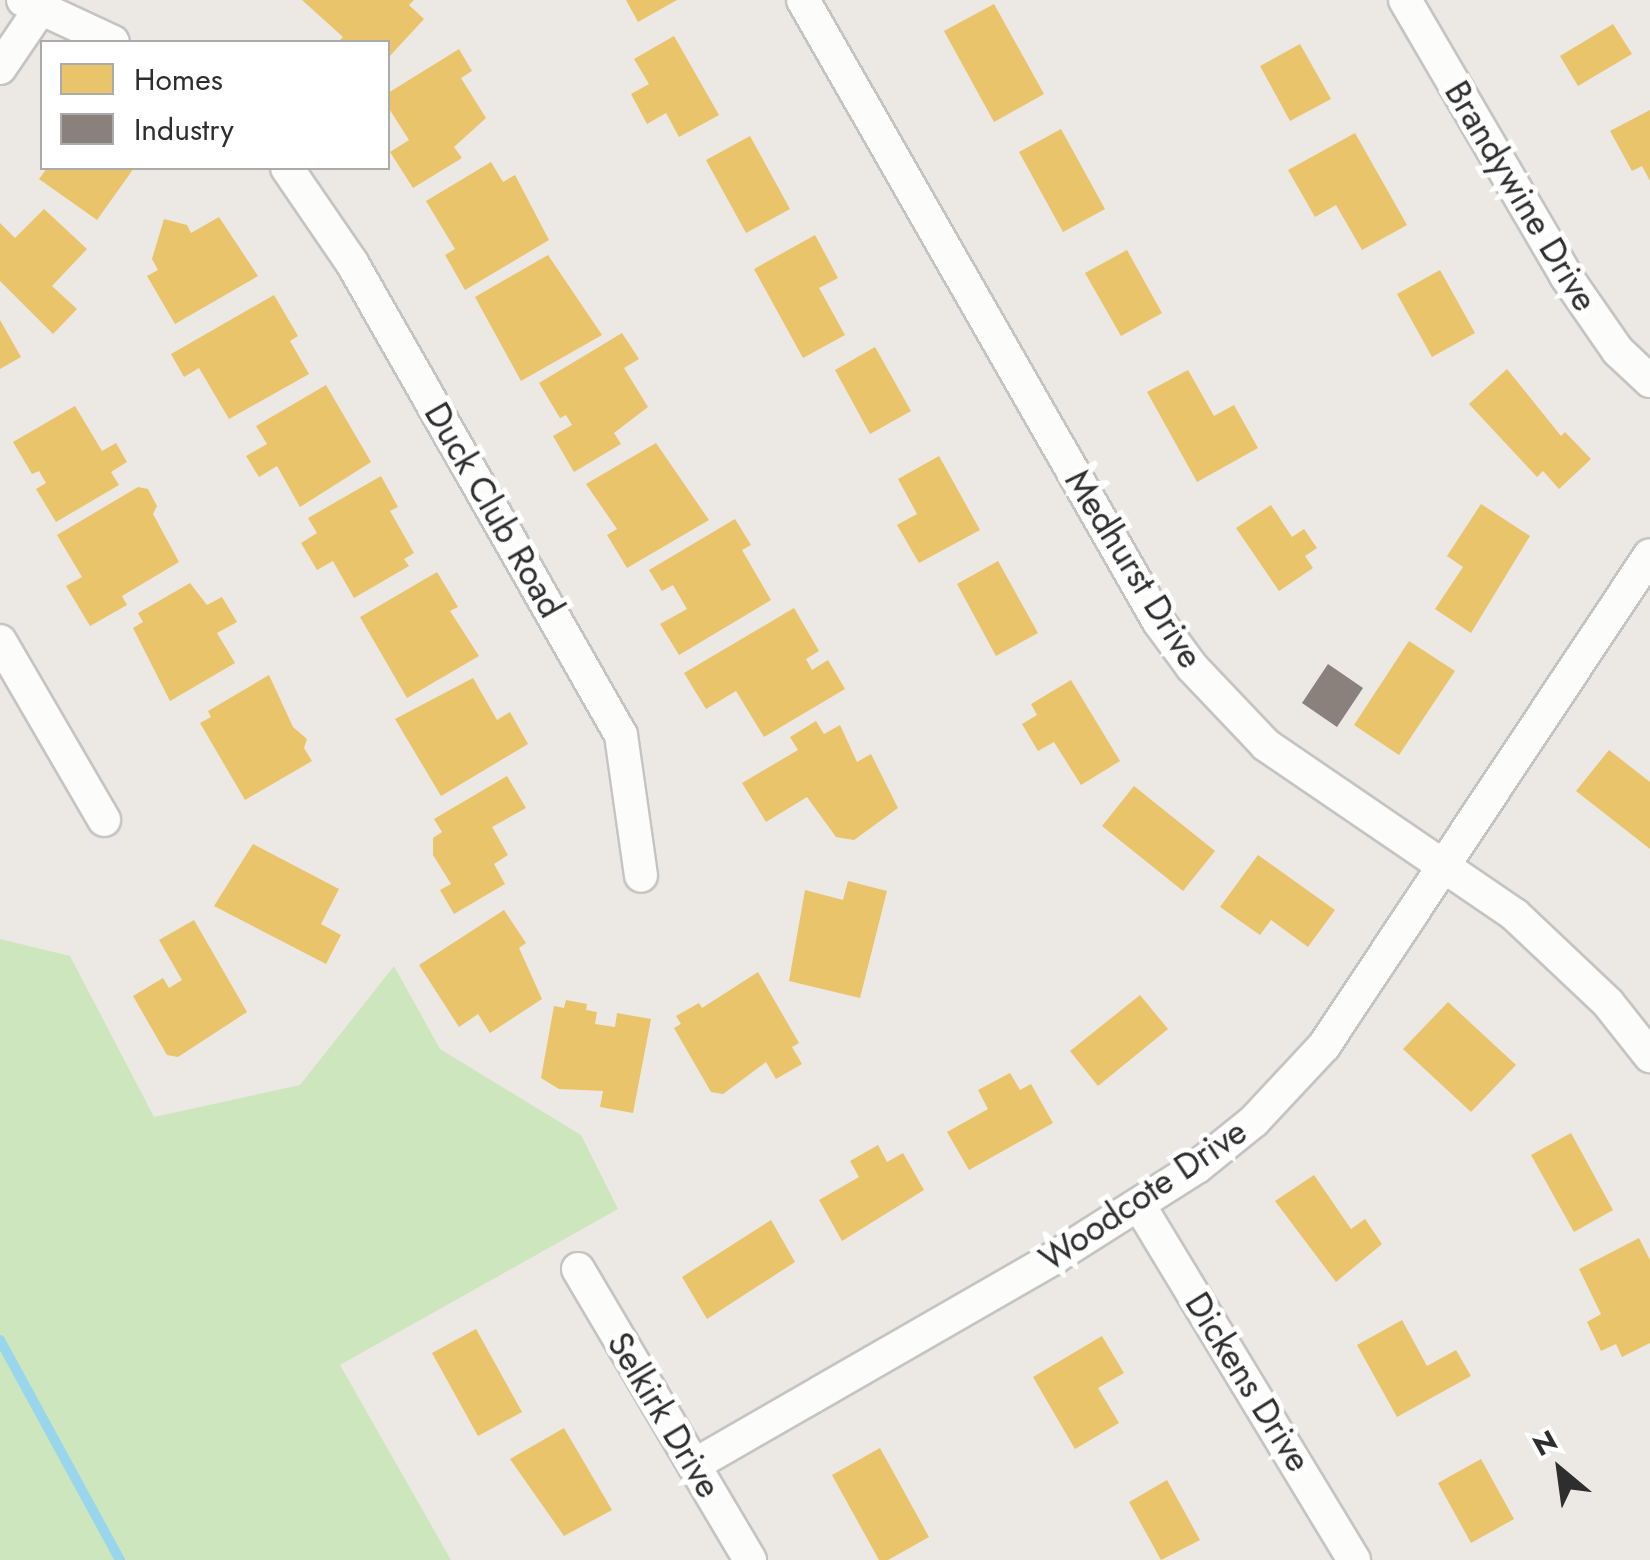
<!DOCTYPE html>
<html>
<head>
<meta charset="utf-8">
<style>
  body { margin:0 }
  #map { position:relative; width:1650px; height:1560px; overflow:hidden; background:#ece8e4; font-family:Jost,sans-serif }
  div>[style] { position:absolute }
  .green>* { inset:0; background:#cee6be }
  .homes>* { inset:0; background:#e9c46a }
  .industry>* { inset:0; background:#8a817c }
  .stream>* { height:10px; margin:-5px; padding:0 5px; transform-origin:5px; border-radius:5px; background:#99d6ec }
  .roads { filter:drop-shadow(2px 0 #c5c4c5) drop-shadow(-2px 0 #c5c4c5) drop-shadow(0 2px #c5c4c5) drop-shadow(0 -2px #c5c4c5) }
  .street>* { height:32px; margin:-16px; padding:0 16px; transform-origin:16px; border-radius:16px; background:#fcfcfb }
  span { translate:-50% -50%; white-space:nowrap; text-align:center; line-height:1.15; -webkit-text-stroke:10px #fff; paint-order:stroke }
  .street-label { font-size:35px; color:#2e2e2e }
  .legend { position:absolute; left:40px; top:40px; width:350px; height:130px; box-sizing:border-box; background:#fff; border:2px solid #ababab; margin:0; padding:12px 18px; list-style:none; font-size:30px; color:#2e2e2e }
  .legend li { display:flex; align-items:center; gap:20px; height:50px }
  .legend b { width:50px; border:2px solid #ababab }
  .north { position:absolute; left:1510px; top:1420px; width:100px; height:100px; -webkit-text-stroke:8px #fff; paint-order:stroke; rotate:331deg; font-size:28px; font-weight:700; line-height:40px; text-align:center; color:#2e2e2e }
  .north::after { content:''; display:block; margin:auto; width:35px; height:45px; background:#2e2e2e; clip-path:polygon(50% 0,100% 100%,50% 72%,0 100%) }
</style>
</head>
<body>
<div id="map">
  <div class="green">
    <div style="clip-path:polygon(0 939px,70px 956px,154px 1117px,300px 1085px,394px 966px,440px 1049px,581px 1135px,618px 1209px,340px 1365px,451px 1560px,0 1560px)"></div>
  </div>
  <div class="homes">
    <div style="clip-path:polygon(302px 0,414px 0,409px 5px,424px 19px,388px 58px,388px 42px,338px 42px,343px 37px)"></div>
    <div style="clip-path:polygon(626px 0,677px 0,638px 22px)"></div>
    <div style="clip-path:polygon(994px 4px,1044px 94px,994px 122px,944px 31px)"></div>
    <div style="clip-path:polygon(1613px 24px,1632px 54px,1578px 86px,1560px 56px)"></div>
    <div style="clip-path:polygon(674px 36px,719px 115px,679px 137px,666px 113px,647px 124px,631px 94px,649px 84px,634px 59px)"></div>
    <div style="clip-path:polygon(1300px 44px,1331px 99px,1290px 121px,1260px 66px)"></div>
    <div style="clip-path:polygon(459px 49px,472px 71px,461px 78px,486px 118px,454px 147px,462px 158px,413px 188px,390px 152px,409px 140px,388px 107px,388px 93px)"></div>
    <div style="clip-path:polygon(1650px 110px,1650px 181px,1642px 166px,1632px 171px,1610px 131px)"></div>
    <div style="clip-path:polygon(1061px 129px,1105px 209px,1063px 232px,1019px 152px)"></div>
    <div style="clip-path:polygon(1355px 133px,1407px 225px,1362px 250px,1336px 205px,1315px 217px,1288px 170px)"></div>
    <div style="clip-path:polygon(750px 136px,790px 209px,746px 233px,706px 160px)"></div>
    <div style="clip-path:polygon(491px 162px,503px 182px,515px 175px,549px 240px,465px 290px,445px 255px,455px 249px,426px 201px)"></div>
    <div style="clip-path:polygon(47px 168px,134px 168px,97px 220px,39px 179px)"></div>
    <div style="clip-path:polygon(44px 209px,87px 249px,52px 286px,77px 309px,53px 334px,0 281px,0 223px,15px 238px)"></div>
    <div style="clip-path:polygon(219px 217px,258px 276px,175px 324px,147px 276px,158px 270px,152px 259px,164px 219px,187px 225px,191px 233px)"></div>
    <div style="clip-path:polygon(815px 235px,838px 278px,819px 288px,845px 335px,803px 358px,754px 269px)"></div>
    <div style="clip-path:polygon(1127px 250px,1162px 313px,1121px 336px,1085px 273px)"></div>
    <div style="clip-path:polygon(548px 255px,602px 335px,521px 381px,475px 297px)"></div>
    <div style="clip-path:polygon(1440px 270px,1475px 333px,1432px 357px,1397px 294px)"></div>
    <div style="clip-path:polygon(274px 295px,298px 336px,290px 341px,309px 374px,229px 419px,199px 368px,184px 377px,171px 354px)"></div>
    <div style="clip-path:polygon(0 320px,21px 357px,0 369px)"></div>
    <div style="clip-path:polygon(622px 333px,639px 359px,624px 368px,648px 407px,614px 433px,621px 444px,574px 472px,553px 436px,572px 425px,566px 415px,560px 418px,539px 383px)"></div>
    <div style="clip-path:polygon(875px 347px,911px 411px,870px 434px,835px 370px)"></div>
    <div style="clip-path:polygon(1507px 369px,1561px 436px,1565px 432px,1591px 459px,1559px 489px,1543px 471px,1537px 477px,1469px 404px)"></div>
    <div style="clip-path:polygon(1188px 370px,1214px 416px,1234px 405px,1258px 448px,1197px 482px,1147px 392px)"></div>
    <div style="clip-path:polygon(326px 385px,371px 462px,300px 507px,277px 466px,259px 477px,246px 456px,267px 444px,256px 426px)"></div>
    <div style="clip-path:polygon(75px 406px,102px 451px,116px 443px,127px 462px,111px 472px,119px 485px,56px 522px,36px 489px,46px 483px,39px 471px,32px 474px,13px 442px)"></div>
    <div style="clip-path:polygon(656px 443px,709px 520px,627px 568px,607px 535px,617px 529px,586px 484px)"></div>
    <div style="clip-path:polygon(939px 456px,980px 530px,919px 563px,897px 525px,917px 514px,898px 479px)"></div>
    <div style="clip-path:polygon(381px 476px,398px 507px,390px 511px,414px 553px,404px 559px,409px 566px,354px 598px,333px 561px,317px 570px,301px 543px,317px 533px,308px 518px)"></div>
    <div style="clip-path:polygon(138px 487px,148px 489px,157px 506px,153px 514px,179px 562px,122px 596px,127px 605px,90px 626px,66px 586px,82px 577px,57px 535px)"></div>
    <div style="clip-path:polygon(1481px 504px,1530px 536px,1471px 633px,1435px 609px,1463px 567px,1447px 556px)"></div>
    <div style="clip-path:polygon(1271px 505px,1292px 537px,1304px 529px,1317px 548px,1305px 556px,1313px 568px,1279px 591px,1236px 528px)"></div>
    <div style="clip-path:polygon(735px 519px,751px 545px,742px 550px,771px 600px,679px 655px,660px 624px,687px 609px,673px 585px,662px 591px,649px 570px)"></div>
    <div style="clip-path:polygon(998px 561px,1038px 633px,996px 656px,957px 584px)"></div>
    <div style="clip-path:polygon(437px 572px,458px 607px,450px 611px,479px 656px,407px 698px,360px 617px)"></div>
    <div style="clip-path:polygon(190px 583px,207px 605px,222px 597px,237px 622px,217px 633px,235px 663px,170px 701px,133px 628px,143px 622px,138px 613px)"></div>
    <div style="clip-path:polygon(794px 608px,819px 651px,806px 659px,812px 670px,828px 660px,845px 689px,764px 737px,736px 691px,706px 709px,684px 673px)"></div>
    <div style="clip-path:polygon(1409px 641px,1455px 671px,1399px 755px,1354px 725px)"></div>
    <div style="clip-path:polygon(269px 675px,293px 727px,307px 739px,304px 748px,312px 761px,245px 800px,200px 723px,211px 717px,208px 711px)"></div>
    <div style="clip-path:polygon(473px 678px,497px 720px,510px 712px,528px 744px,441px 796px,395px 719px)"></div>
    <div style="clip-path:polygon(1071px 680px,1120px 761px,1081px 785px,1054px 742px,1038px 751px,1022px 724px,1037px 715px,1031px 704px)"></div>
    <div style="clip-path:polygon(816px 721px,824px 734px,840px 725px,857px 762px,871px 754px,898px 808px,854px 840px,836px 837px,807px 797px,766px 822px,742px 783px,798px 750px,790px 737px)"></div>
    <div style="clip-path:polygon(1609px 750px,1650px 782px,1650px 849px,1576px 791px)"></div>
    <div style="clip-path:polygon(507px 776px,526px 808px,492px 827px,508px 855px,494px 864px,505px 884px,454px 914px,440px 890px,451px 884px,433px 855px,433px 838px,442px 832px,434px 819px)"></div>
    <div style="clip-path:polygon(1134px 786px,1215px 851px,1183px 891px,1102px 826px)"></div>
    <div style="clip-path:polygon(253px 844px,339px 889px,321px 924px,341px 935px,326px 964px,214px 906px)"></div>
    <div style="clip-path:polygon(1258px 855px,1335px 910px,1308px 947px,1271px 920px,1260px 935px,1220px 907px)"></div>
    <div style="clip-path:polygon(848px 881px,887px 891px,860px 998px,789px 981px,805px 890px,843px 900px)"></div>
    <div style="clip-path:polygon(504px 910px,526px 943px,519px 948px,542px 999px,490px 1033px,478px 1014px,459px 1027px,419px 965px)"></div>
    <div style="clip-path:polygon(194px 920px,247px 1012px,178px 1057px,167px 1055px,133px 996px,163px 978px,169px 988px,182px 980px,159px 940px)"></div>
    <div style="clip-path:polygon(758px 972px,799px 1043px,792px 1047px,802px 1064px,776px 1079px,766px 1062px,723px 1094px,711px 1092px,674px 1028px,681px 1024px,676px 1016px,699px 1003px,702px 1008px)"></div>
    <div style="clip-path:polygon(1140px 995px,1168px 1029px,1098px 1086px,1070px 1051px)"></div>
    <div style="clip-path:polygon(566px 1000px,587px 1004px,586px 1010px,597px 1012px,595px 1024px,615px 1027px,617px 1013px,651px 1019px,633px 1113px,600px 1107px,603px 1091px,559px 1089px,541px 1078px,554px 1006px,564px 1008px)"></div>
    <div style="clip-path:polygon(1448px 1002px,1516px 1065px,1471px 1112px,1403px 1049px)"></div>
    <div style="clip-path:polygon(1010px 1073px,1020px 1090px,1031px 1084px,1053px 1123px,969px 1170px,947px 1132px,988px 1109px,978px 1090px)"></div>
    <div style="clip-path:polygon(1571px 1133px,1613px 1210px,1574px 1232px,1531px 1155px)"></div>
    <div style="clip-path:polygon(878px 1145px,887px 1162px,903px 1153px,924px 1190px,842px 1241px,819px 1200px,859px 1177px,850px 1161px)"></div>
    <div style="clip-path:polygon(1314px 1175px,1351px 1229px,1365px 1219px,1382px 1244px,1336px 1282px,1275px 1201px)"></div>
    <div style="clip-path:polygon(771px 1220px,795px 1262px,707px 1319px,682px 1277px)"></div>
    <div style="clip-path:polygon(1639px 1238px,1650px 1260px,1650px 1343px,1622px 1357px,1616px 1344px,1601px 1351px,1587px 1322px,1601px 1314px,1579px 1269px)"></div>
    <div style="clip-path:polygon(1402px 1320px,1427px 1366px,1456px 1350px,1471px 1376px,1397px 1417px,1357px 1345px)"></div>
    <div style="clip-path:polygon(476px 1329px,522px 1412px,478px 1436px,432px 1353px)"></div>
    <div style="clip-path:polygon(1102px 1336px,1124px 1373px,1098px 1388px,1119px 1423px,1075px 1449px,1033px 1377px)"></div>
    <div style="clip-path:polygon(564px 1428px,612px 1510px,564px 1536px,510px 1459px)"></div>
    <div style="clip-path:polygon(880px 1448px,929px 1537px,888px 1560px,879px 1560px,832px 1475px)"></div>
    <div style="clip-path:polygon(1481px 1459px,1514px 1519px,1471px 1543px,1438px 1483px)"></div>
    <div style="clip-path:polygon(1167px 1480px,1200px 1540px,1161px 1560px,1129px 1502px)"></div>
  </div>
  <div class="industry">
    <div style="clip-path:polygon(1328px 664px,1363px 688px,1337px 727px,1302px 703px)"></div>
  </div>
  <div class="stream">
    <div style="left:0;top:1340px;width:251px;rotate:61.4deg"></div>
  </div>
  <div class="roads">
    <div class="street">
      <div style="left:23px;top:0;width:99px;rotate:25deg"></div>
      <div style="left:803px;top:0;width:717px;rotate:60.22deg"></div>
      <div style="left:1159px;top:622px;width:56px;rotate:53.7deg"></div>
      <div style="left:1192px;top:667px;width:108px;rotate:46.5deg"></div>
      <div style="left:1266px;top:745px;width:301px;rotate:34.3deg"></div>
      <div style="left:1515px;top:915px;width:128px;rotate:43.4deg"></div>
      <div style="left:1608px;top:1003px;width:68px;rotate:51.6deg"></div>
      <div style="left:1405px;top:0;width:320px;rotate:59.7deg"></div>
      <div style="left:1566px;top:276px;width:91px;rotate:55.3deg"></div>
      <div style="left:1618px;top:351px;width:44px;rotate:43.2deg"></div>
      <div style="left:0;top:68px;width:68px;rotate:-55.8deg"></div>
      <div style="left:287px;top:168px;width:115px;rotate:55.6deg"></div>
      <div style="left:352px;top:263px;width:543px;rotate:60.32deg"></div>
      <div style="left:621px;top:735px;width:142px;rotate:81.9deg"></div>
      <div style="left:0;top:641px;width:207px;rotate:59.8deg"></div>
      <div style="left:1139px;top:1205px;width:415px;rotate:58.8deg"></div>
      <div style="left:578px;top:1269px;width:338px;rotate:59.4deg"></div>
      <div style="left:694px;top:1465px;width:417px;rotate:-29.9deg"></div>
      <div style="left:1055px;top:1257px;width:168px;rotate:-32.4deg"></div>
      <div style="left:1197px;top:1167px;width:73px;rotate:-38.9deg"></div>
      <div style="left:1254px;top:1121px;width:103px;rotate:-47deg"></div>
      <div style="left:1324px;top:1046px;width:589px;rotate:-56.42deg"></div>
    </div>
  </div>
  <div class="street-label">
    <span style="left:1521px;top:196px;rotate:59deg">Brandywine Drive</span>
    <span style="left:494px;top:510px;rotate:60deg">Duck Club Road</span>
    <span style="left:1134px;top:569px;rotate:58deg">Medhurst Drive</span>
    <span style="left:1143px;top:1195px;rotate:-34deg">Woodcote Drive</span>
    <span style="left:1248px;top:1382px;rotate:58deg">Dickens Drive</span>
    <span style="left:664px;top:1415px;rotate:59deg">Selkirk Drive</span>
  </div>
  <ul class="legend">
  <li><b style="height:28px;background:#e9c46a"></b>Homes</li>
  <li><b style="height:28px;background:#8a817c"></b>Industry</li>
  </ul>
  <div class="north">N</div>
</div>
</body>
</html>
